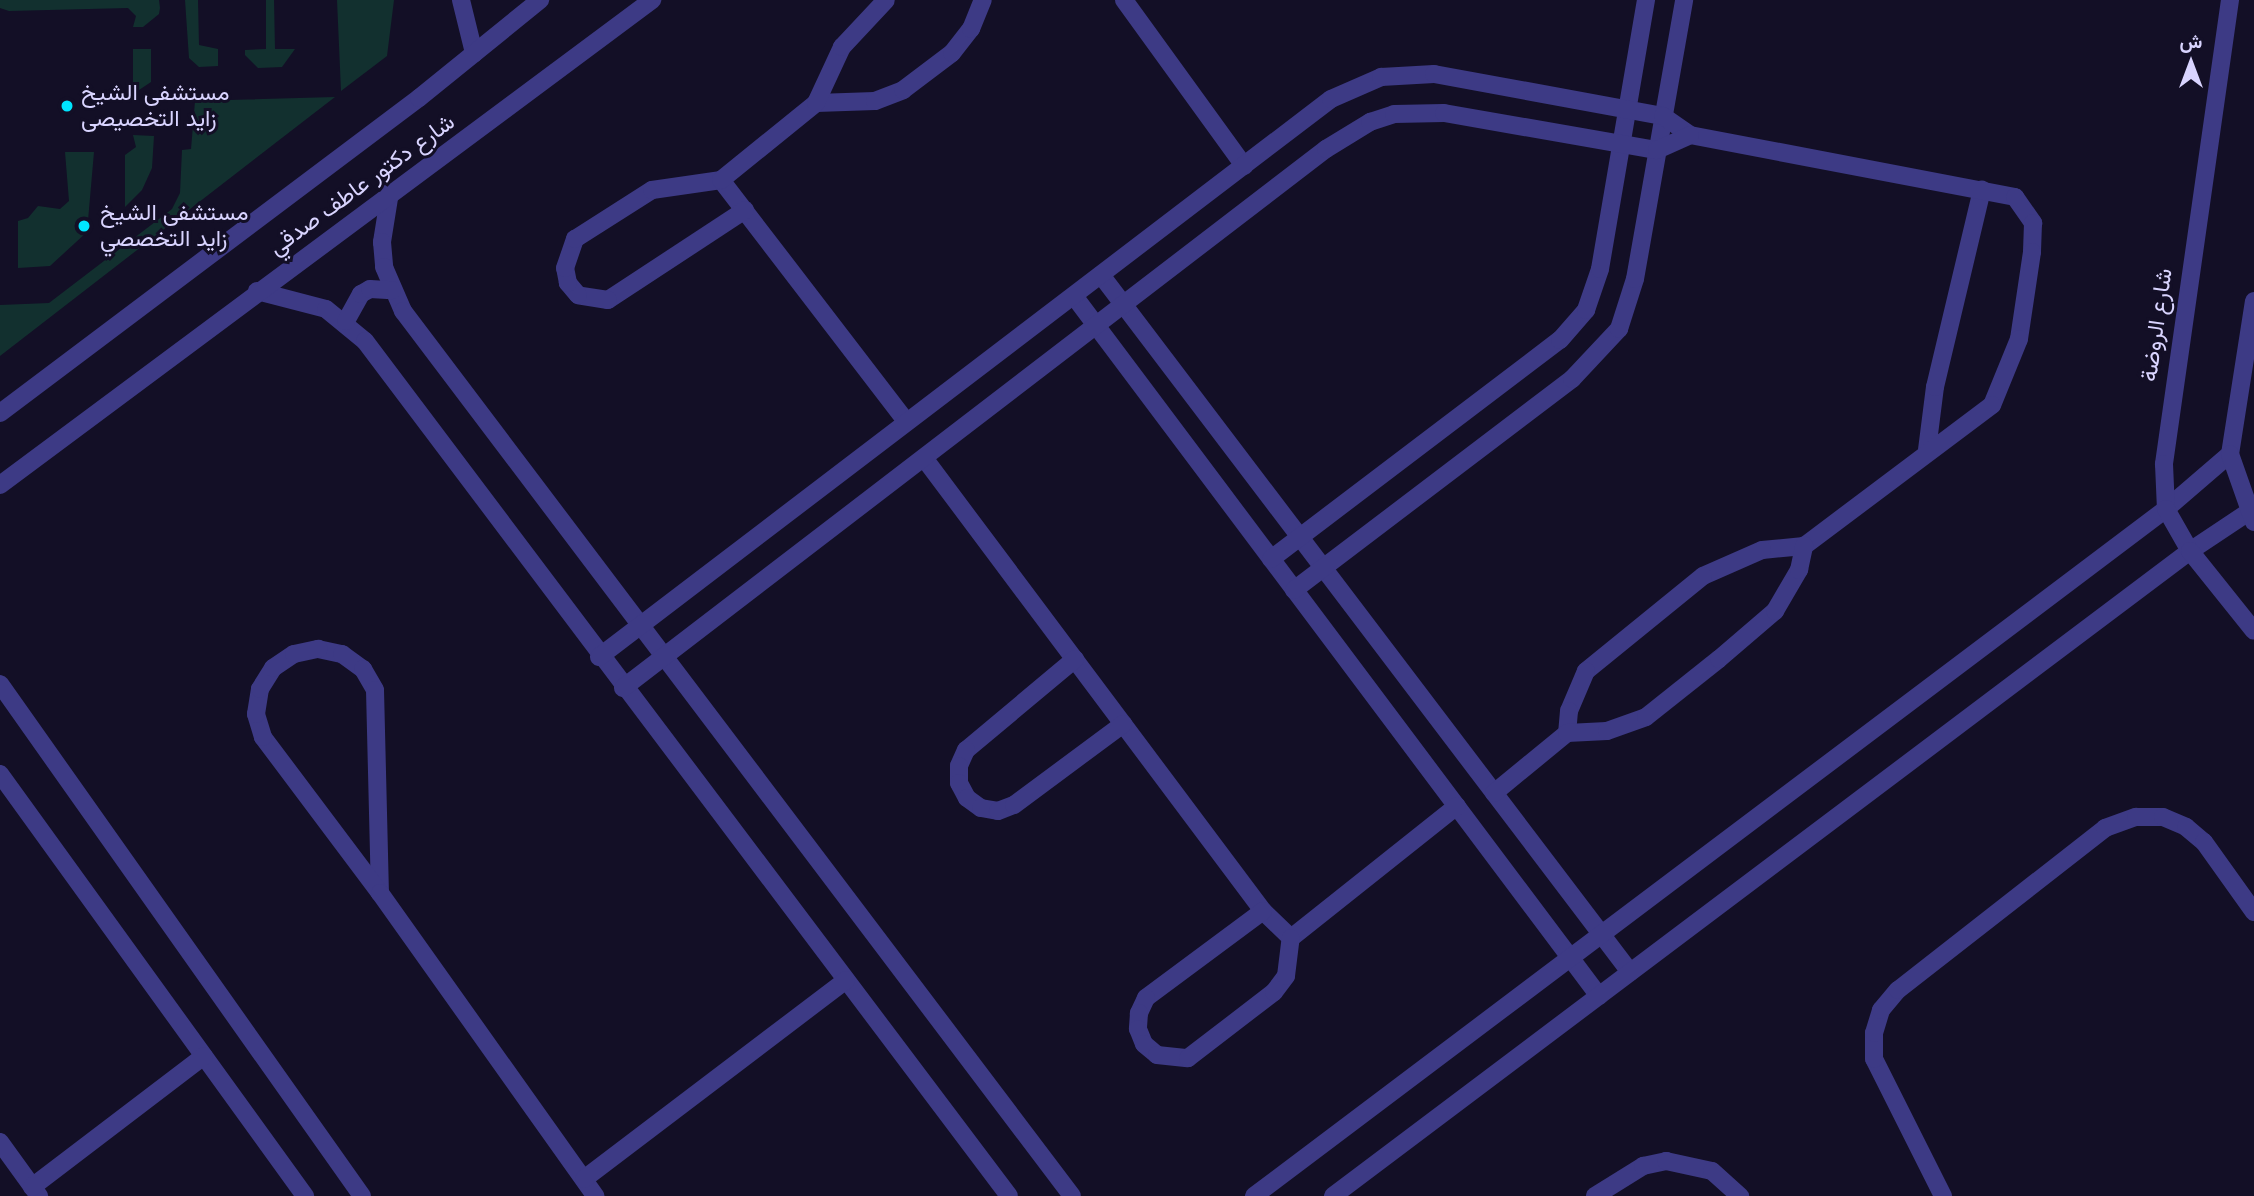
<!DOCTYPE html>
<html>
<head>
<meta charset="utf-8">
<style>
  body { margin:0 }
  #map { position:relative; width:2254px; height:1196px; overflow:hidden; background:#130f26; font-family:"Varela Round",Vazirmatn,sans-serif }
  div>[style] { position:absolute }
  .green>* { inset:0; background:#12302f }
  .minor>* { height:18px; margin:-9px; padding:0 9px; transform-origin:9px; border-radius:9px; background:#3d3a85 }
  .tertiary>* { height:18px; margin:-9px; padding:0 9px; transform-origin:9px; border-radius:9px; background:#3d3a85 }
  .dots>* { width:19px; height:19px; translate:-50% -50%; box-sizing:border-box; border:4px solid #130f26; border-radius:50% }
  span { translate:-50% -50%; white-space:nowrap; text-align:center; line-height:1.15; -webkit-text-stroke:6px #130f26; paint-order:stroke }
  .poi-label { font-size:23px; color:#d9d4ff }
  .left { translate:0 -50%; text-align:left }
  .street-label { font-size:23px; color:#d9d4ff }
  .north { position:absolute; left:2156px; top:28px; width:70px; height:70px; -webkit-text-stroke:5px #130f26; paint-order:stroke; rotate:0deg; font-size:19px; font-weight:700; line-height:28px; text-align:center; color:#d9d4ff }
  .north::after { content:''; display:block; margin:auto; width:24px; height:32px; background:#d9d4ff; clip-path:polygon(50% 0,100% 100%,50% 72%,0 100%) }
</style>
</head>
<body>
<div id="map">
  <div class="green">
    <div style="clip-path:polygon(0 0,159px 0,160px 8px,159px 14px,143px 27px,133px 27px,136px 16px,128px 8px,9px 11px,0 8px)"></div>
    <div style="clip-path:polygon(185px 0,198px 0,199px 45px,218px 49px,218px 66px,199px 67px,189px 58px)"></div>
    <div style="clip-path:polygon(266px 0,274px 0,275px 49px,295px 49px,282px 67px,258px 68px,245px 55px,245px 50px,266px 49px)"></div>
    <div style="clip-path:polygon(337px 0,394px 0,387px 56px,341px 91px)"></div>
    <div style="clip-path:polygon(133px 49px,151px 49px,151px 82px,133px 94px)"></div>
    <div style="clip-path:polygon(335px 97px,0 356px,0 305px,49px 303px,172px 209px,180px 193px,182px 150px,191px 149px,195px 101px)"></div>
    <div style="clip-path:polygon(133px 135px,154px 136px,152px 168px,142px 190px,125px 207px,125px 155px,136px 147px)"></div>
    <div style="clip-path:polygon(65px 152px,94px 152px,87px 232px,50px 266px,18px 268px,18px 221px,28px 218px,38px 206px,60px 209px,69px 201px)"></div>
  </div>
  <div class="minor">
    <div style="left:461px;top:0;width:55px;rotate:76.2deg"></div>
    <div style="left:1124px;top:0;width:205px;rotate:54.1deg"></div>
    <div style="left:816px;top:103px;width:59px;rotate:-1.9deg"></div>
    <div style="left:875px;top:101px;width:30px;rotate:-21deg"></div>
    <div style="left:903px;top:90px;width:61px;rotate:-37.1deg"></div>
    <div style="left:952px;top:53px;width:31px;rotate:-52deg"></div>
    <div style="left:971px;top:29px;width:31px;rotate:-68deg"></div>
    <div style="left:721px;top:180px;width:305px;rotate:52.5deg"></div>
    <div style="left:390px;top:192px;width:51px;rotate:99.1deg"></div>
    <div style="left:382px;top:242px;width:25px;rotate:85deg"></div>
    <div style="left:384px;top:267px;width:48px;rotate:66.6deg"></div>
    <div style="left:403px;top:311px;width:1109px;rotate:52.91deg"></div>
    <div style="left:745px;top:210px;width:164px;rotate:146.7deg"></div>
    <div style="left:608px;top:300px;width:30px;rotate:-171deg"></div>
    <div style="left:578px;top:295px;width:16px;rotate:-130deg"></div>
    <div style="left:568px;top:283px;width:15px;rotate:-101deg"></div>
    <div style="left:565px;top:268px;width:31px;rotate:-71deg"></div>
    <div style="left:575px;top:239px;width:91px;rotate:-32.5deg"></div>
    <div style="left:652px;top:190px;width:70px;rotate:-8.2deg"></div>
    <div style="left:721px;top:180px;width:122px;rotate:-39deg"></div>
    <div style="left:816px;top:103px;width:62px;rotate:-65.1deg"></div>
    <div style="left:842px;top:47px;width:64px;rotate:-46.9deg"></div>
    <div style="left:1101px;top:275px;width:875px;rotate:52.8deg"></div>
    <div style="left:257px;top:291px;width:71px;rotate:14.6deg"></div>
    <div style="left:326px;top:309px;width:50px;rotate:39.4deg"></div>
    <div style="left:365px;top:341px;width:1070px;rotate:53.01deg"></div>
    <div style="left:1074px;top:296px;width:875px;rotate:53.13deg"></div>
    <div style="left:346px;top:321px;width:31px;rotate:-61deg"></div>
    <div style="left:361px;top:294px;width:10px;rotate:-29deg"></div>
    <div style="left:370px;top:289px;width:22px;rotate:3deg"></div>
    <div style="left:1927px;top:450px;width:64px;rotate:-82.8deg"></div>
    <div style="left:1935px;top:387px;width:203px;rotate:-76.6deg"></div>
    <div style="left:924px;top:458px;width:566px;rotate:53.19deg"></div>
    <div style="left:1263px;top:911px;width:39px;rotate:44deg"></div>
    <div style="left:1291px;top:938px;width:212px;rotate:-38.5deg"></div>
    <div style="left:1271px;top:559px;width:363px;rotate:-37.2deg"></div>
    <div style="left:1560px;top:340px;width:40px;rotate:-49deg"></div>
    <div style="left:1586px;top:310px;width:43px;rotate:-71.1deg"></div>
    <div style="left:1600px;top:269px;width:273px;rotate:-80.3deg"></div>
    <div style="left:1294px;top:590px;width:349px;rotate:-37.2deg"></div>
    <div style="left:1572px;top:379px;width:69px;rotate:-46.8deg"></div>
    <div style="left:1619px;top:329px;width:52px;rotate:-72.3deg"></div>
    <div style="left:1635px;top:279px;width:283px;rotate:-80deg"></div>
    <div style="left:318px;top:649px;width:25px;rotate:12deg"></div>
    <div style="left:342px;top:654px;width:26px;rotate:36deg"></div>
    <div style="left:363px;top:669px;width:24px;rotate:60deg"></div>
    <div style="left:375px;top:690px;width:203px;rotate:88.6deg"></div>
    <div style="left:380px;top:893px;width:195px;rotate:-126.9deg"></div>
    <div style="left:263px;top:737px;width:24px;rotate:-107deg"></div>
    <div style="left:256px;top:714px;width:25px;rotate:-81deg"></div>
    <div style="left:260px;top:689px;width:25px;rotate:-58deg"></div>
    <div style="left:273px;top:668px;width:25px;rotate:-34deg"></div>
    <div style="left:294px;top:654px;width:25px;rotate:-12deg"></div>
    <div style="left:599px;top:657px;width:920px;rotate:-37.32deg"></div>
    <div style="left:1331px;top:99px;width:55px;rotate:-23.7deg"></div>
    <div style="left:1381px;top:77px;width:53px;rotate:-3.2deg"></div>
    <div style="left:1434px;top:74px;width:233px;rotate:10.4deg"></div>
    <div style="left:1663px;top:116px;width:33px;rotate:35deg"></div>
    <div style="left:1690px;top:135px;width:331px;rotate:10.8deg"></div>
    <div style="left:2015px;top:197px;width:32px;rotate:55deg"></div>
    <div style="left:2033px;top:223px;width:29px;rotate:92deg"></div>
    <div style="left:2032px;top:252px;width:88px;rotate:98.5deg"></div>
    <div style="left:2019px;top:339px;width:71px;rotate:112.2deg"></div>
    <div style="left:1992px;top:405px;width:235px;rotate:143.1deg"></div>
    <div style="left:1804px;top:546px;width:42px;rotate:174.6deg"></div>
    <div style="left:1762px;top:550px;width:64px;rotate:156.2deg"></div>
    <div style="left:1703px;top:576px;width:151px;rotate:140.9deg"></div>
    <div style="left:1586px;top:671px;width:43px;rotate:113deg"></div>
    <div style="left:1569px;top:711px;width:22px;rotate:95deg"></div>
    <div style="left:1075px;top:659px;width:142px;rotate:140.1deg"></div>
    <div style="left:966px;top:750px;width:17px;rotate:114deg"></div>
    <div style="left:959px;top:766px;width:17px;rotate:90deg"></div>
    <div style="left:959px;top:783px;width:17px;rotate:62deg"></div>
    <div style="left:967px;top:798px;width:17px;rotate:36deg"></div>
    <div style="left:981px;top:808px;width:17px;rotate:10deg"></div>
    <div style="left:998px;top:811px;width:17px;rotate:-21deg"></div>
    <div style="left:1014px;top:805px;width:136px;rotate:-36.6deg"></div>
    <div style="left:0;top:684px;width:627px;rotate:54.74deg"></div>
    <div style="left:623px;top:688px;width:886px;rotate:-37.48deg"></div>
    <div style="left:1326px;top:149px;width:52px;rotate:-31.5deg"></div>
    <div style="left:1370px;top:122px;width:25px;rotate:-18deg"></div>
    <div style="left:1394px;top:114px;width:50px;rotate:-1.1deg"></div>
    <div style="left:1444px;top:113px;width:216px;rotate:9.9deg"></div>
    <div style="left:1657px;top:150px;width:36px;rotate:-24deg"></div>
    <div style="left:0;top:774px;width:521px;rotate:54.14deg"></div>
    <div style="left:1494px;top:793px;width:94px;rotate:-39.4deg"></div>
    <div style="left:1567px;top:733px;width:40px;rotate:-2.9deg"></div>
    <div style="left:1607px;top:731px;width:41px;rotate:-19.7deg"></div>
    <div style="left:1646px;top:717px;width:93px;rotate:-38.5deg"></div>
    <div style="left:1719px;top:659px;width:74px;rotate:-40.6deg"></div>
    <div style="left:1775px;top:611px;width:48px;rotate:-59.7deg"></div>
    <div style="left:1799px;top:570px;width:25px;rotate:-78deg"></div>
    <div style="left:380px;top:893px;width:372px;rotate:54.6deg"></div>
    <div style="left:1263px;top:911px;width:146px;rotate:143.4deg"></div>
    <div style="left:1146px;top:998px;width:17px;rotate:115deg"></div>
    <div style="left:1139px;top:1013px;width:16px;rotate:94deg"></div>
    <div style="left:1138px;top:1029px;width:16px;rotate:68deg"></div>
    <div style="left:1144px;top:1044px;width:17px;rotate:40deg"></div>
    <div style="left:1157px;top:1055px;width:31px;rotate:6deg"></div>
    <div style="left:1188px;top:1058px;width:108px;rotate:-37.5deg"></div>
    <div style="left:1274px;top:992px;width:20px;rotate:-53deg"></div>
    <div style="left:1286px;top:976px;width:38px;rotate:-83deg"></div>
    <div style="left:0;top:1142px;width:67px;rotate:54.2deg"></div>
    <div style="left:584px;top:1179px;width:329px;rotate:-37.2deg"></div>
    <div style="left:32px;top:1187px;width:216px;rotate:-37.3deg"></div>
    <div style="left:1254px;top:1196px;width:1142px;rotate:-36.99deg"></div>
    <div style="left:2166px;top:509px;width:84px;rotate:-40.7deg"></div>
    <div style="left:1333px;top:1196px;width:1073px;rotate:-36.97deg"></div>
    <div style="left:2190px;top:551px;width:69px;rotate:-33.7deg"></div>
    <div style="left:1595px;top:1196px;width:57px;rotate:-32deg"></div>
    <div style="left:1643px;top:1166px;width:24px;rotate:-12deg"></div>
    <div style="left:1666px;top:1161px;width:47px;rotate:12.3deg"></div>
    <div style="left:1712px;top:1171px;width:38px;rotate:42deg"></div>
    <div style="left:1943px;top:1196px;width:153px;rotate:-116.7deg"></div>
    <div style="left:1874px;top:1059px;width:26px;rotate:-90deg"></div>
    <div style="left:1874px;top:1033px;width:24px;rotate:-73deg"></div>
    <div style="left:1881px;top:1010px;width:26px;rotate:-50deg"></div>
    <div style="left:1898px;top:990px;width:263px;rotate:-38deg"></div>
    <div style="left:2105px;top:828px;width:33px;rotate:-20deg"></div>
    <div style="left:2136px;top:817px;width:27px"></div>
    <div style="left:2163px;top:817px;width:25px;rotate:23deg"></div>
    <div style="left:2186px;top:827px;width:23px;rotate:40deg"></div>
    <div style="left:2204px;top:842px;width:86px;rotate:54.5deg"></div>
  </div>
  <div class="tertiary">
    <div style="left:2230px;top:0;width:469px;rotate:98.1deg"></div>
    <div style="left:2164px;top:464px;width:45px;rotate:87.5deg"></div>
    <div style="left:2166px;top:509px;width:48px;rotate:60.3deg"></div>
    <div style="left:2190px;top:551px;width:102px;rotate:51.3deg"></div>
    <div style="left:2254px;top:301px;width:155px;rotate:98.9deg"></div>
    <div style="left:2230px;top:454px;width:72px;rotate:70.6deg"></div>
    <div style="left:0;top:413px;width:524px;rotate:-36.94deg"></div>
    <div style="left:419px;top:98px;width:156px;rotate:-39deg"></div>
    <div style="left:0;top:485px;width:813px;rotate:-36.64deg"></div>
  </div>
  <div class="dots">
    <div style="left:67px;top:106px;background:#00e5ff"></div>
    <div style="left:84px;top:226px;background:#00e5ff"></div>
  </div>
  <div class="poi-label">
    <span class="left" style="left:81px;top:106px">مستشفى الشيخ<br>زايد التخصيصى</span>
    <span class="left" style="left:100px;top:226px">مستشفى الشيخ<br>زايد التخصصي</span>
  </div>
  <div class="street-label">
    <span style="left:362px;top:185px;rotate:-36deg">شارع دكتور عاطف صدقي</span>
    <span style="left:2157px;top:325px;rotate:-82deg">شارع الروضة</span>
  </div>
  <div class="north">ش</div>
</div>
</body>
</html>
